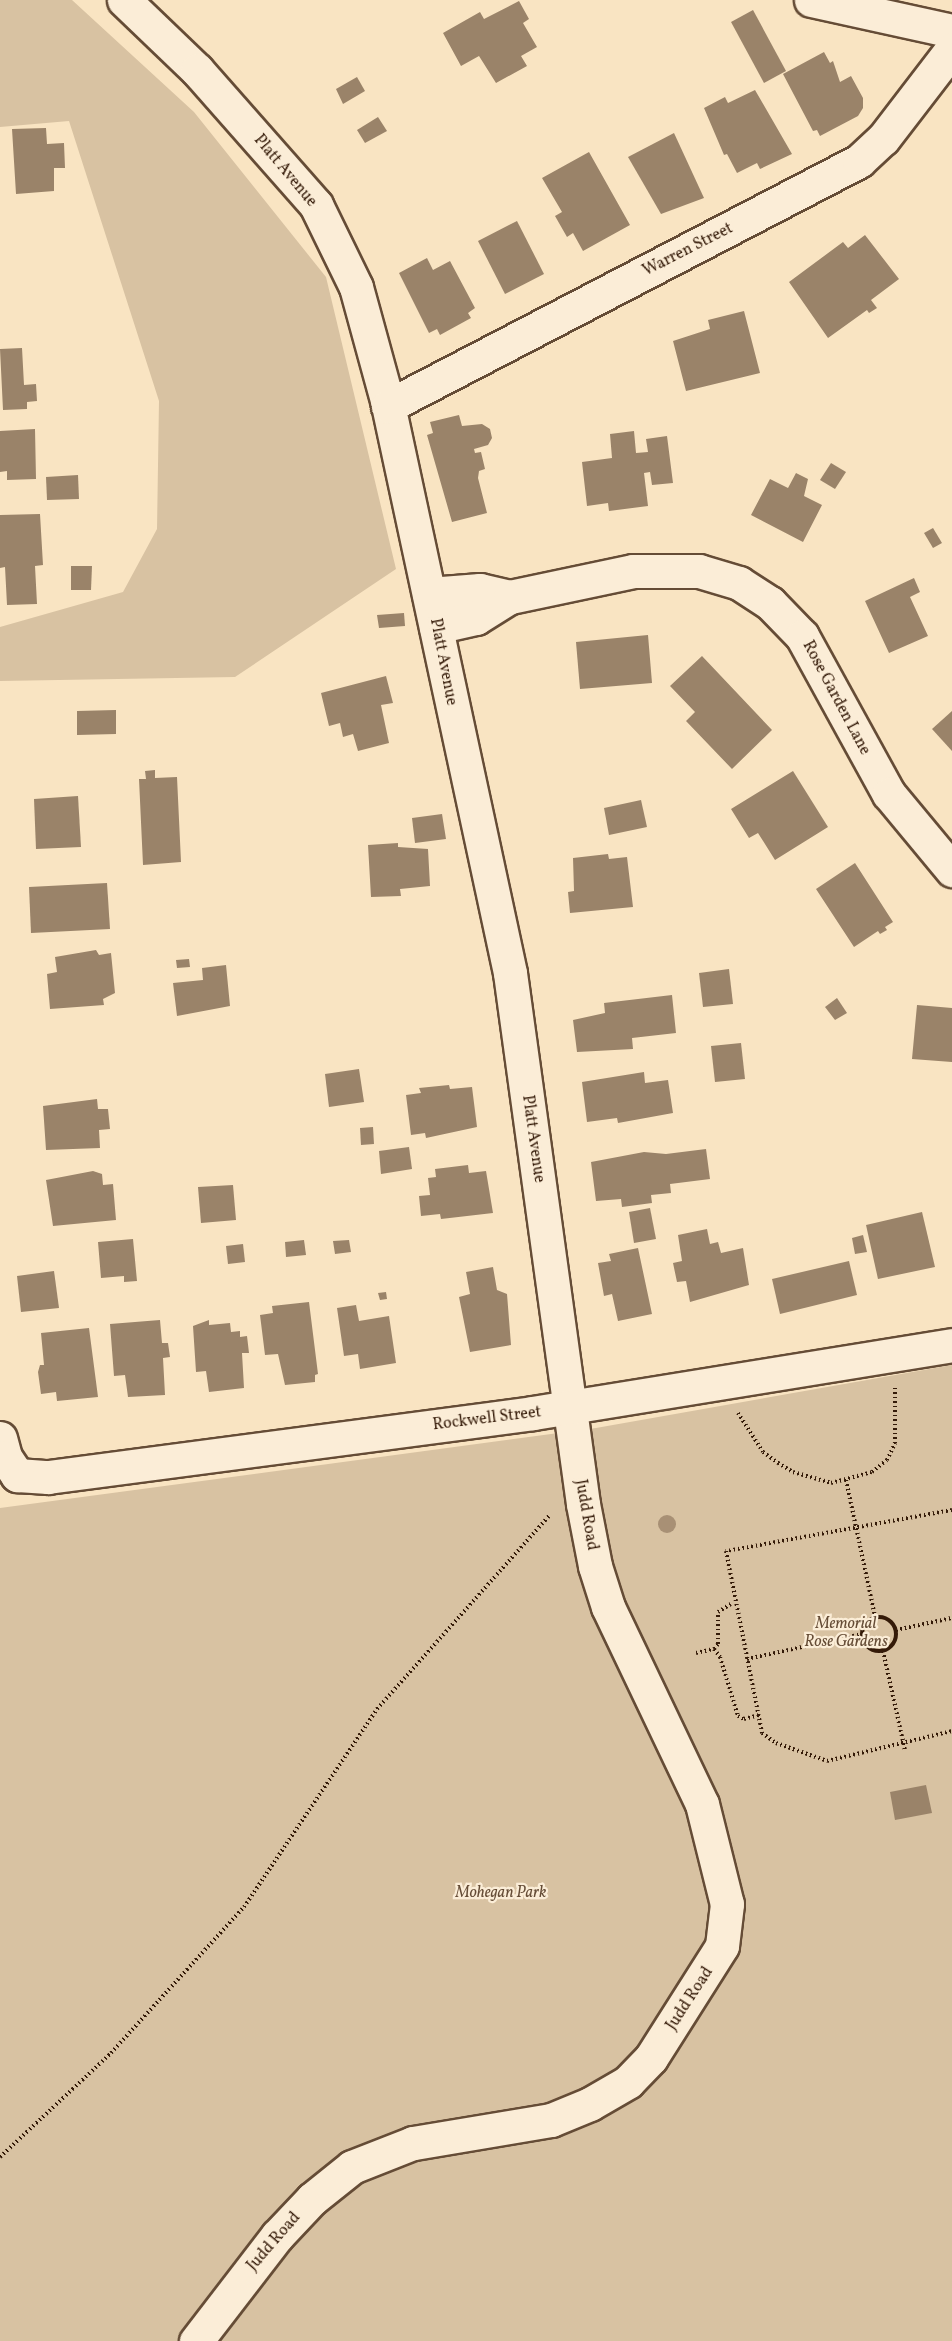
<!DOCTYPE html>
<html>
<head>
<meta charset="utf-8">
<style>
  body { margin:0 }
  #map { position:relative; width:952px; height:2341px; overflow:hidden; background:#f9e4c2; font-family:Vollkorn,serif }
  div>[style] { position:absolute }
  .green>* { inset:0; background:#d8c2a2 }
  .building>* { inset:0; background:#9a8369 }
  .path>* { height:4px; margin-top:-2px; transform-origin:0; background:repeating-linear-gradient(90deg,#341a08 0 1.5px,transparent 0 4.5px) }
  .path>.ring { margin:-2px; padding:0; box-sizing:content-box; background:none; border:4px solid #341a08; border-radius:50% }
  .roads { filter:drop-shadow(2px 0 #654c36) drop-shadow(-2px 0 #654c36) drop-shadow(0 2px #654c36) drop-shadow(0 -2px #654c36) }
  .minor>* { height:33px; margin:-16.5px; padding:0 16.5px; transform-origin:16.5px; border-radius:16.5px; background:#fbedd7 }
  .trees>* { width:18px; height:18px; margin:-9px; border-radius:50%; background:#a89075 }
  span { translate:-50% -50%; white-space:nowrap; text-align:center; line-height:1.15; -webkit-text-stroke:4.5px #fbedd7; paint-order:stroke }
  .street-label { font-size:16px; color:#341a08 }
  .park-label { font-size:16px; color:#654c36; font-style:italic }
</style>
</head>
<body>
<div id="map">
  <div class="green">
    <div style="clip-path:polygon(0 0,72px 0,194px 112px,326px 277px,396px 569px,235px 677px,0 681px,0 627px,123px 592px,157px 529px,159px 401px,69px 121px,0 127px)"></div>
    <div style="clip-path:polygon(952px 1365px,952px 2341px,0 2341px,0 1508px,596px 1428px)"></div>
  </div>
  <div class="building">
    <div style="clip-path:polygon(519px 1px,529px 19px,523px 23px,537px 47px,521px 56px,527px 66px,496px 83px,479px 56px,461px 66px,443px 33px,480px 12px,484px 19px)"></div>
    <div style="clip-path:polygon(753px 10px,786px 71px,764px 83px,731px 22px)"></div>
    <div style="clip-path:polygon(824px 52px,830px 63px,833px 61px,840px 82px,851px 76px,863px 98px,863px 108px,858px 116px,820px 136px,817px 130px,813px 131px,783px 74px)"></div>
    <div style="clip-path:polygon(357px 77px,365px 91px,343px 104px,336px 89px)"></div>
    <div style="clip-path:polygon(755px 90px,792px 154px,760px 169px,757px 163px,737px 173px,727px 154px,724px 155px,704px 108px,725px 97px,728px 103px)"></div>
    <div style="clip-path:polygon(378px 117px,387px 131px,365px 143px,357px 130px)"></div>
    <div style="clip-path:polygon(46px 128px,47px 144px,64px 143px,65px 168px,54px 168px,54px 191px,16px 194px,12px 129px)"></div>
    <div style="clip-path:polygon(674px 133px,704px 198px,661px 214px,628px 157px)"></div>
    <div style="clip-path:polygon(589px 152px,630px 225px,583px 251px,573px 233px,567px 237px,555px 216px,562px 212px,542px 178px)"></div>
    <div style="clip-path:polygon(517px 221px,544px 274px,505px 294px,478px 241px)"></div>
    <div style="clip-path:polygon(865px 235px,899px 279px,871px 300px,877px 308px,869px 313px,867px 310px,828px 338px,789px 282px,843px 242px,848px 248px)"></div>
    <div style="clip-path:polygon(427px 258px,433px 270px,450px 261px,475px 308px,468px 313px,471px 318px,440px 335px,437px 329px,429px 333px,399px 273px)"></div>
    <div style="clip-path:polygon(744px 311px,760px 373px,686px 391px,673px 341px,710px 329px,708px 320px)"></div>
    <div style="clip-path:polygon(22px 348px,24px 385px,36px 384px,37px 401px,27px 402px,27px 409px,3px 410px,0 349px)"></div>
    <div style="clip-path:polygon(459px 415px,462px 426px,482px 424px,490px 429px,492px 438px,488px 445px,474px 449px,475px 453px,481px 452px,485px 469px,479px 471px,478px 478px,487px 513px,452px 522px,427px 435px,433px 433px,430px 422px)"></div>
    <div style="clip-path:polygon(35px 429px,36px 479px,7px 480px,7px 471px,0 472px,0 431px)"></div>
    <div style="clip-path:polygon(634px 431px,636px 453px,648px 452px,646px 439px,667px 436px,673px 483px,652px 485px,650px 472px,644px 473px,648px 506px,609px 511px,608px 503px,587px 506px,582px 462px,612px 458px,610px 434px)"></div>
    <div style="clip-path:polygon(831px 463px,846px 472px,835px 489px,820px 480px)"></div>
    <div style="clip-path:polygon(796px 473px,808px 479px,804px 496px,822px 505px,803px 542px,751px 515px,770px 479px,788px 488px)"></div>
    <div style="clip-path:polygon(78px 475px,79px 499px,47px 500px,46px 477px)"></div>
    <div style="clip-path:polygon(40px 514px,43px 565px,35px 566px,37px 604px,7px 605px,5px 567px,0 568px,0 515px)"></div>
    <div style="clip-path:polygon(933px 528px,942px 543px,933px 548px,924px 533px)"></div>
    <div style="clip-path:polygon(71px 566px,92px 566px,91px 590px,71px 590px)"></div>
    <div style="clip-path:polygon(914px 578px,920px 592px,910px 597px,928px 636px,889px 653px,865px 601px)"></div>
    <div style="clip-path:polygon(404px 613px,405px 626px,379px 628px,377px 615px)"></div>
    <div style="clip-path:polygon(648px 635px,652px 683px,580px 689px,576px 642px)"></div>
    <div style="clip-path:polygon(702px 656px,772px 730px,732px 769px,686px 721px,695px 712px,670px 686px)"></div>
    <div style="clip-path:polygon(386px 676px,393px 703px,381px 705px,389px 743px,358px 751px,353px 734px,343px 737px,340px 723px,329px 726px,321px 693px)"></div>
    <div style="clip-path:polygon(116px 710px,116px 734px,77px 735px,77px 711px)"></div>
    <div style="clip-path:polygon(952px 711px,952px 751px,932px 729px)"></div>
    <div style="clip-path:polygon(155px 770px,155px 778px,177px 777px,181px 862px,143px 865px,139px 779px,146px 779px,145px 771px)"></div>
    <div style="clip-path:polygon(793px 771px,828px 827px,775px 860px,758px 833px,749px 838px,731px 809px)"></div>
    <div style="clip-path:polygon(78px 796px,81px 847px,36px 849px,34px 799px)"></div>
    <div style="clip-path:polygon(641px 800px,647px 827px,609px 835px,604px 808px)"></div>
    <div style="clip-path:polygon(442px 814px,446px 839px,415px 843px,412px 818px)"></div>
    <div style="clip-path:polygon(398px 843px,398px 847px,428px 849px,430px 886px,400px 889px,401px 896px,371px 897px,368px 845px)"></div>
    <div style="clip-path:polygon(608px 854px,609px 859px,627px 857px,633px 907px,570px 913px,568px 892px,574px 891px,573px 858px)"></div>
    <div style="clip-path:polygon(855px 863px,893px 922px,885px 927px,887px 930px,880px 934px,878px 931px,854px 947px,816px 889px)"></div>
    <div style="clip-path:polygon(107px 883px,110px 929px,31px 933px,29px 887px)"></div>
    <div style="clip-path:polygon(96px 950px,99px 955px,111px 953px,115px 993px,103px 999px,104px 1005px,50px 1009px,47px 974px,57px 972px,55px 957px)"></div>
    <div style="clip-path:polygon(189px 959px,190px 967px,177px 968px,176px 960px)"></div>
    <div style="clip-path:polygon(226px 965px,230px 1006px,177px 1016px,173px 983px,203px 980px,202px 968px)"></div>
    <div style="clip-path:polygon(729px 969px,733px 1004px,703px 1007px,699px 973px)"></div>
    <div style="clip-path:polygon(672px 995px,676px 1033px,632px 1038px,633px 1049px,577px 1052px,573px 1020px,605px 1013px,604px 1003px)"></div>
    <div style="clip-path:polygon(837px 998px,847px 1013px,835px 1020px,825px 1007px)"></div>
    <div style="clip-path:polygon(917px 1005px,952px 1008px,952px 1062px,912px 1059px)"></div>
    <div style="clip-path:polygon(741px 1043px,745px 1079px,715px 1082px,711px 1046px)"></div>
    <div style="clip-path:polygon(359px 1069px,364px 1102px,329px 1107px,325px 1074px)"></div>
    <div style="clip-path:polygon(644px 1072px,645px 1083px,668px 1080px,673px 1113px,618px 1123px,617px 1118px,587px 1122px,582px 1082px)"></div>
    <div style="clip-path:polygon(449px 1085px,450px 1089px,472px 1087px,477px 1127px,426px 1138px,425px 1133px,411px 1135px,406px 1095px,421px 1093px,419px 1088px)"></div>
    <div style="clip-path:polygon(97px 1099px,98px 1109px,108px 1109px,110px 1129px,99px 1130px,100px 1148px,46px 1150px,43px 1106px)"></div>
    <div style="clip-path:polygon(373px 1127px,374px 1144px,361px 1145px,360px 1128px)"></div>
    <div style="clip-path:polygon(409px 1147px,412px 1169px,381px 1174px,379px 1151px)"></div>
    <div style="clip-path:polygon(706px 1149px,710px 1179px,670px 1184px,671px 1193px,651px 1195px,652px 1203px,622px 1207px,621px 1199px,596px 1201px,591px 1162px,644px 1152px,666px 1154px)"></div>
    <div style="clip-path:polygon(468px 1165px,469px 1173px,486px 1171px,493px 1213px,441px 1219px,440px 1214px,421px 1216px,419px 1196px,430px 1195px,428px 1178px,436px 1177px,435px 1169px)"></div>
    <div style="clip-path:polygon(93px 1171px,102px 1174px,103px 1185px,113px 1184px,116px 1220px,53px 1226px,46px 1180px)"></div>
    <div style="clip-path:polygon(233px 1185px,236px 1220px,201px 1223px,198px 1187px)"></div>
    <div style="clip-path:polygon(650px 1208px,656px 1239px,634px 1243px,629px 1212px)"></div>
    <div style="clip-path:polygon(922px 1212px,935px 1267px,878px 1279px,866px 1225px)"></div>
    <div style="clip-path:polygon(707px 1229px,710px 1244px,718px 1242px,721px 1253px,743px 1248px,749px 1285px,690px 1302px,686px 1281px,677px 1282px,673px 1263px,682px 1261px,678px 1235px)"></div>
    <div style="clip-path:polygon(863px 1235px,867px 1252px,855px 1254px,852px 1238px)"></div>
    <div style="clip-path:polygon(133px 1239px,137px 1281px,124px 1282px,124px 1276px,101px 1278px,98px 1242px)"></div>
    <div style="clip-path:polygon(304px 1240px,306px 1255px,286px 1257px,285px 1242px)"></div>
    <div style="clip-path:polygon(349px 1240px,351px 1252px,335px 1254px,333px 1241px)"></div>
    <div style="clip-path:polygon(243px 1244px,245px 1262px,228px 1264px,226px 1246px)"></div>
    <div style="clip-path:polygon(638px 1248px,652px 1314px,618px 1321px,612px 1294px,604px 1296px,598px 1263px,611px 1261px,609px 1254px)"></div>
    <div style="clip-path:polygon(849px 1261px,857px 1295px,780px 1314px,772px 1279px)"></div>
    <div style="clip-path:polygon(493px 1267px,497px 1290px,507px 1294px,511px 1345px,470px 1352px,459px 1297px,470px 1294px,466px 1272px)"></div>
    <div style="clip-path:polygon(54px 1271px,59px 1308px,21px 1312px,17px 1276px)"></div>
    <div style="clip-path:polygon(386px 1292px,387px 1299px,380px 1300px,378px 1293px)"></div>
    <div style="clip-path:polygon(309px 1302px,318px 1374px,315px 1375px,315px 1382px,285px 1385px,278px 1354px,265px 1355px,260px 1315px,273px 1313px,272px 1306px)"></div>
    <div style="clip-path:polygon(356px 1305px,359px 1321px,389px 1316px,396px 1363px,360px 1369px,358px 1354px,344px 1356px,337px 1308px)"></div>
    <div style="clip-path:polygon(160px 1320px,162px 1343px,168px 1343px,170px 1357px,163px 1358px,165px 1395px,128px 1397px,125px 1375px,114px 1376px,110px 1324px)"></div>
    <div style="clip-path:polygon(209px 1320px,209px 1325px,230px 1323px,231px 1332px,240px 1331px,240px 1337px,247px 1336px,249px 1353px,242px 1353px,244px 1388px,209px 1392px,206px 1371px,196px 1372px,193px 1326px)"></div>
    <div style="clip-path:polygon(89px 1328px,98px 1397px,57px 1401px,56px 1392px,41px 1394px,38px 1372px,40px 1365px,44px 1365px,41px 1333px)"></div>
    <div style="clip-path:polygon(926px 1785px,932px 1813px,895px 1820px,890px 1792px)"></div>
  </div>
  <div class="path">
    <div style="left:738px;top:1413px;width:46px;rotate:57.3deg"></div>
    <div style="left:763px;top:1452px;width:19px;rotate:36deg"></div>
    <div style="left:778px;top:1463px;width:17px;rotate:31deg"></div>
    <div style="left:793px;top:1472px;width:40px;rotate:16deg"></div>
    <div style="left:831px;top:1483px;width:42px;rotate:-15deg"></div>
    <div style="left:872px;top:1472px;width:19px;rotate:-39deg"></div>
    <div style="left:887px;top:1460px;width:19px;rotate:-65deg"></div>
    <div style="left:895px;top:1443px;width:56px;rotate:-90deg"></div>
    <div style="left:846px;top:1480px;width:140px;rotate:78deg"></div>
    <div style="left:952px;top:1510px;width:230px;rotate:169.7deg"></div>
    <div style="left:726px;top:1551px;width:186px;rotate:78.8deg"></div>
    <div style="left:762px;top:1733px;width:17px;rotate:36deg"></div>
    <div style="left:776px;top:1743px;width:54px;rotate:19.4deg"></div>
    <div style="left:827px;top:1761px;width:129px;rotate:-13.5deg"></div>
    <div class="ring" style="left:862px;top:1617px;width:30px;height:30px"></div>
    <div style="left:896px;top:1630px;width:57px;rotate:-12.1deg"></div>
    <div style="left:714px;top:1649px;width:10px;rotate:53deg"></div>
    <div style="left:720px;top:1657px;width:62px;rotate:73deg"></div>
    <div style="left:738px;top:1716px;width:7px;rotate:27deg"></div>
    <div style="left:744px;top:1719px;width:16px;rotate:-15deg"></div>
    <div style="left:883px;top:1651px;width:101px;rotate:77.5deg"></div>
    <div style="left:696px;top:1653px;width:18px;rotate:-13deg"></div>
    <div style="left:714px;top:1649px;width:6px;rotate:-51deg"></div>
    <div style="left:718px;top:1644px;width:32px;rotate:-90deg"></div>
    <div style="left:718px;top:1612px;width:15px;rotate:-32deg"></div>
    <div style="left:747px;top:1659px;width:118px;rotate:-12.3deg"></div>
    <div style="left:0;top:2157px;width:152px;rotate:-43.1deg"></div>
    <div style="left:111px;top:2053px;width:197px;rotate:-47.7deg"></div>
    <div style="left:244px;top:1907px;width:239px;rotate:-56.1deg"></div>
    <div style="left:377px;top:1709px;width:260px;rotate:-48.3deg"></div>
  </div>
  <div class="roads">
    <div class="minor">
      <div style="left:124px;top:0;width:101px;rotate:43.8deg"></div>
      <div style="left:197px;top:70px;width:180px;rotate:48.6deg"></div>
      <div style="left:316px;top:205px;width:91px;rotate:64deg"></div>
      <div style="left:356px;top:287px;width:117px;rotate:74.7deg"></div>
      <div style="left:387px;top:400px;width:586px;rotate:77.88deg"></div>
      <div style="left:510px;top:973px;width:536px;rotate:82.17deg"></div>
      <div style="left:583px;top:1504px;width:63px;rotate:79deg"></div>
      <div style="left:595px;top:1566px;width:43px;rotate:72.4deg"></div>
      <div style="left:608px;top:1607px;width:218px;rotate:64.5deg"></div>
      <div style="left:702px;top:1804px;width:103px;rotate:76deg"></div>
      <div style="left:727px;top:1904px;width:42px;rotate:96.8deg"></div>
      <div style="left:722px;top:1946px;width:133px;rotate:122.4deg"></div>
      <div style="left:651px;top:2058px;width:33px;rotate:134deg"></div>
      <div style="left:628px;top:2082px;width:44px;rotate:149.9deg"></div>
      <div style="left:590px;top:2104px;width:42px;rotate:157.7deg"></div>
      <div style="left:551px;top:2120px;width:140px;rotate:170.5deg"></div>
      <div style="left:413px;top:2143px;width:66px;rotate:158.5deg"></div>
      <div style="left:352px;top:2167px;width:51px;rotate:141.3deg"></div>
      <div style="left:312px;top:2199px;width:51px;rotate:133.4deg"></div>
      <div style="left:277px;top:2236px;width:133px;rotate:127.6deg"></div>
      <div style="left:811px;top:0;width:144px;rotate:12.4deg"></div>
      <div style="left:388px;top:406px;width:531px;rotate:-27.48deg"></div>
      <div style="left:859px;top:161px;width:33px;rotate:-43deg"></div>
      <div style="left:883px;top:139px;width:113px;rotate:-52.5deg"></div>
      <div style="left:429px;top:594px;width:51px;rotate:-4.5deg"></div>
      <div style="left:480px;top:590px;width:31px;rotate:13deg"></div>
      <div style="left:436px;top:627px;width:41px;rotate:-12.7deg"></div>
      <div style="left:476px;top:618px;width:40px;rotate:-32deg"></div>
      <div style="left:510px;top:597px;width:126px;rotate:-11.9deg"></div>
      <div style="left:633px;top:571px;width:66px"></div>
      <div style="left:699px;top:571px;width:42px;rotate:16.7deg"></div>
      <div style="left:739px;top:583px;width:37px;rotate:33deg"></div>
      <div style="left:770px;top:603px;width:46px;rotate:45.9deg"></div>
      <div style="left:802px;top:636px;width:180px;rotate:61.2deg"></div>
      <div style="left:889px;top:794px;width:99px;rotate:50.3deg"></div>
      <div style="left:0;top:1438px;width:20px;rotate:75deg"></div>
      <div style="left:5px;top:1457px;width:22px;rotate:56deg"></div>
      <div style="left:17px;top:1475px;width:31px;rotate:4deg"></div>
      <div style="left:48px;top:1477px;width:489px;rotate:-7.5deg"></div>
      <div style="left:533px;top:1413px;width:424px;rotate:-9.2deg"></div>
    </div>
  </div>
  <div class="trees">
    <div style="left:667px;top:1524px"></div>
  </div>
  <div class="street-label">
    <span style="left:285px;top:171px;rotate:50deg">Platt Avenue</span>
    <span style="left:688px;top:250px;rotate:-27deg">Warren Street</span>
    <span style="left:443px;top:662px;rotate:79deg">Platt Avenue</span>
    <span style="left:836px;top:698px;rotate:62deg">Rose Garden Lane</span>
    <span style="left:533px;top:1139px;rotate:82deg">Platt Avenue</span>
    <span style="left:487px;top:1419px;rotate:-7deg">Rockwell Street</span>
    <span style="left:586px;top:1515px;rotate:80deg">Judd Road</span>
    <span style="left:690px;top:1999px;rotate:-57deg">Judd Road</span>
    <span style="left:274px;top:2242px;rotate:-49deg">Judd Road</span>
  </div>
  <div class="park-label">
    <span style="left:846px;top:1633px">Memorial<br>Rose Gardens</span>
    <span style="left:501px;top:1893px">Mohegan Park</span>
  </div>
</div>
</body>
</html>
